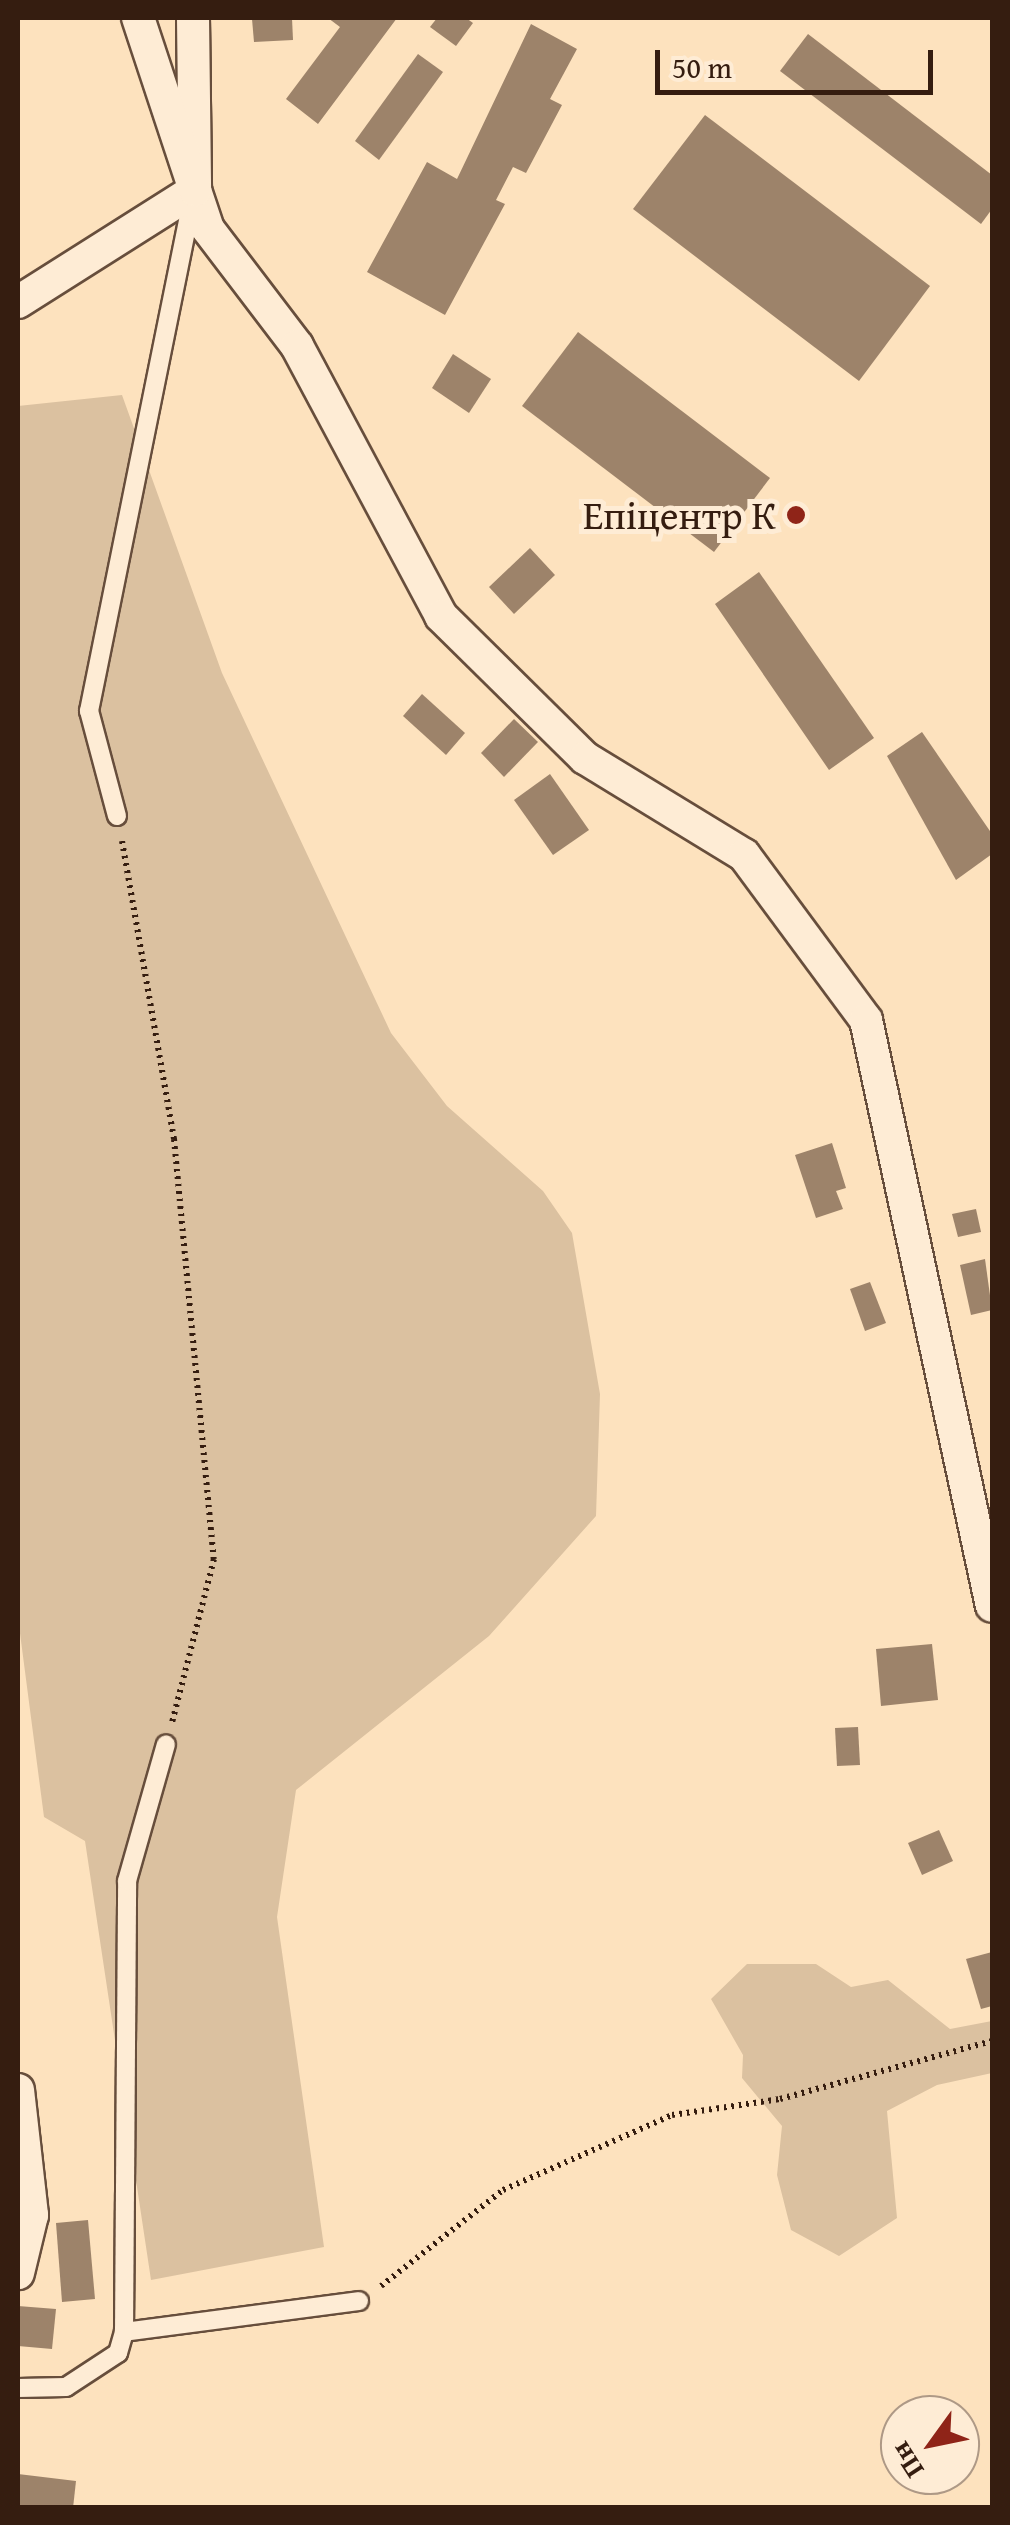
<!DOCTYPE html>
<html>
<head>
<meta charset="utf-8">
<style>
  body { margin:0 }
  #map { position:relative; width:1010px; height:2525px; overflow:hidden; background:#fde2be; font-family:"Gentium Book Plus",serif }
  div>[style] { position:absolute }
  .green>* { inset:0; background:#dbc1a0 }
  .building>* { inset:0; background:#9d836a }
  .path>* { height:6px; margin-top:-3px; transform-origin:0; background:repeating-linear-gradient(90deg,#351d10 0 2.5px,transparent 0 7.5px) }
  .roads { filter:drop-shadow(2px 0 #674e3c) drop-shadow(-2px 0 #674e3c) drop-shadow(0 2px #674e3c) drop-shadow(0 -2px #674e3c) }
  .lane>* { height:18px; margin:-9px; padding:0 9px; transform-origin:9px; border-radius:9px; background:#feecd5 }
  .street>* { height:32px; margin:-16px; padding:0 16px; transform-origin:16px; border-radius:16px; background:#feecd5 }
  .dots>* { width:28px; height:28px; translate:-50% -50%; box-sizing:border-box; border:5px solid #feecd5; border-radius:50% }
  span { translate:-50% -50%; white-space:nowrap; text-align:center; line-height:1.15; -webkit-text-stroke:10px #feecd5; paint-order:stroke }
  .poi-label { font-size:40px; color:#351d10 }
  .right { translate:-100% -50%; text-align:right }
  .frame { position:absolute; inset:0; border:20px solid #351d10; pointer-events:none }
  .north { position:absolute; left:880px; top:2395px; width:100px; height:100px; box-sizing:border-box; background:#feecd5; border:2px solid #ae9986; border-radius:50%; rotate:237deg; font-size:28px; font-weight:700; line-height:40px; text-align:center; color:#351d10 }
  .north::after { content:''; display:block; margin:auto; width:35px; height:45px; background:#8f2418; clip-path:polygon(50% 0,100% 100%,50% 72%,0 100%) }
  .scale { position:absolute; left:655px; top:50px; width:278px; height:45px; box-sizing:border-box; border:5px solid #351d10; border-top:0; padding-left:12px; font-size:30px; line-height:35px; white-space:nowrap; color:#351d10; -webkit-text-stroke:8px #feecd5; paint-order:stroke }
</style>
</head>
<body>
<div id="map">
  <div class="green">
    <div style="clip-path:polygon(122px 395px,222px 673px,391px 1033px,447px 1106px,543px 1191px,572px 1233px,600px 1394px,596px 1516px,489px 1636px,296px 1790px,277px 1917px,324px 2247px,151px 2280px,85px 1841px,44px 1817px,18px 1618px,18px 406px)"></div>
    <div style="clip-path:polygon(747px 1964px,816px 1964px,851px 1987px,888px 1980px,950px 2029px,992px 2021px,992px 2073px,937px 2085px,887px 2111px,897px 2218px,839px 2256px,791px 2230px,777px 2175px,782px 2126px,742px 2078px,743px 2055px,711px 1999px)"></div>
  </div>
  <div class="building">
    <div style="clip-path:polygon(281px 18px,292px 18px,293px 40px,254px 42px,252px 19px)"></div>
    <div style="clip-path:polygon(328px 18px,397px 18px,318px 124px,286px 99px,340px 27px)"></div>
    <div style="clip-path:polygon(437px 18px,466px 18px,473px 23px,456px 46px,430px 27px)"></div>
    <div style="clip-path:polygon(531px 24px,577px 49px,550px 99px,562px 105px,526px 173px,513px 167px,496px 200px,505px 204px,445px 315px,367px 272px,427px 162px,457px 179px)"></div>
    <div style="clip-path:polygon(808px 34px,992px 175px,992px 209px,981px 224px,780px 71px)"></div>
    <div style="clip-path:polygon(418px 54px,443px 72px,379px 160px,355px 141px)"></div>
    <div style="clip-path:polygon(705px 115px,930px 286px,859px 381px,633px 209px)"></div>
    <div style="clip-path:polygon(578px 332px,770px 478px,714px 552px,522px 406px)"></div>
    <div style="clip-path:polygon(453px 354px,491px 379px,469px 413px,432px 388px)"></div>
    <div style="clip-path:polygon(530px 548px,555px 575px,514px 614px,489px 587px)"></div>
    <div style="clip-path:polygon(759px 572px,874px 738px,829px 770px,715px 604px)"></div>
    <div style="clip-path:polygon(422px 694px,465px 733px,446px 755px,403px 716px)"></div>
    <div style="clip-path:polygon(514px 719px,538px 742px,504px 777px,481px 753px)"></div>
    <div style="clip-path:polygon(922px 732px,992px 834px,992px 854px,956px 880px,887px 756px)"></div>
    <div style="clip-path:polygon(550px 774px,589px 830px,553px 855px,514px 800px)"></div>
    <div style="clip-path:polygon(832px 1143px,846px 1188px,836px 1191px,843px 1209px,816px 1218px,795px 1155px)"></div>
    <div style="clip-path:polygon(976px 1209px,981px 1232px,958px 1237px,952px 1214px)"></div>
    <div style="clip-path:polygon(985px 1259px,992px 1310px,971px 1315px,960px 1265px)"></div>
    <div style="clip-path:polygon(870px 1282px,886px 1323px,865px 1331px,850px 1289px)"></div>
    <div style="clip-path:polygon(932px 1644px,938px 1700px,881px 1706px,876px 1649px)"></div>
    <div style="clip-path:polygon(858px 1727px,860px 1765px,837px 1766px,835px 1728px)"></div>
    <div style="clip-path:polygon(939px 1830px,953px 1861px,922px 1875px,908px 1843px)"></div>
    <div style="clip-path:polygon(992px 1952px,992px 2006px,981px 2009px,966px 1959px)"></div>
    <div style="clip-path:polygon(88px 2220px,95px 2299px,62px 2302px,56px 2223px)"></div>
    <div style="clip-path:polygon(18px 2306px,56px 2309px,52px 2349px,18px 2346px)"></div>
    <div style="clip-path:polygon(18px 2474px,76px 2481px,73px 2508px,18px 2508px)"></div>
  </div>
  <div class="path">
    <div style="left:122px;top:841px;width:303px;rotate:80.1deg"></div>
    <div style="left:174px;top:1139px;width:422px;rotate:84.6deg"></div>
    <div style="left:214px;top:1559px;width:168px;rotate:104.4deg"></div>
    <div style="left:381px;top:2286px;width:155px;rotate:-38.2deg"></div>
    <div style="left:503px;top:2190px;width:185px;rotate:-23.9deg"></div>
    <div style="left:672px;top:2115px;width:109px;rotate:-8.4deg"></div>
    <div style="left:780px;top:2099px;width:220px;rotate:-15.3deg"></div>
  </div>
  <div class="roads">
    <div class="lane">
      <div style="left:117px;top:816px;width:109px;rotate:-104.9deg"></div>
      <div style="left:89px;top:711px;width:525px;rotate:-78.58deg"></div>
      <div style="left:124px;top:2332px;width:237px;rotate:-7.5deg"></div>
      <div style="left:18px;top:2388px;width:48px;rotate:-1.2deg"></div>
      <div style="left:66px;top:2387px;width:62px;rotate:-33.2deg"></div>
      <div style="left:118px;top:2353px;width:22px;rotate:-74deg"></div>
      <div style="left:124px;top:2332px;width:451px;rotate:-89.6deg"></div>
      <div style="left:127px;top:1881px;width:142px;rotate:-74.1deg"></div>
    </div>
    <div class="street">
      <div style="left:193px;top:18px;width:172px;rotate:89.3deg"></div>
      <div style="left:195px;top:190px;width:41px;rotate:71.6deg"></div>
      <div style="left:208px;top:229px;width:147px;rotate:52.7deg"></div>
      <div style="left:297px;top:346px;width:306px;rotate:61.9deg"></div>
      <div style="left:441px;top:616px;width:202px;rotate:44.6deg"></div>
      <div style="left:585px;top:758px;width:186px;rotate:31.4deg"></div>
      <div style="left:744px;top:855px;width:205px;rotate:53.5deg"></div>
      <div style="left:866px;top:1020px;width:599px;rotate:77.87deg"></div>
      <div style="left:18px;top:302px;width:209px;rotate:-32.3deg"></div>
      <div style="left:195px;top:190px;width:181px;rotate:-108.3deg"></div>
      <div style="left:18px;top:2090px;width:126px;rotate:83.6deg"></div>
      <div style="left:32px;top:2215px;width:60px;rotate:103.6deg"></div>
    </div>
  </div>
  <div class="dots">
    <div style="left:796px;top:515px;background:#8f2418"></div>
  </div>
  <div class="poi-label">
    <span class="right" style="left:776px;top:515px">Епіцентр К</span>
  </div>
  <div class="frame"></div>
  <div class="north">Пн</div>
  <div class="scale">50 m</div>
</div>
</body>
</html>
